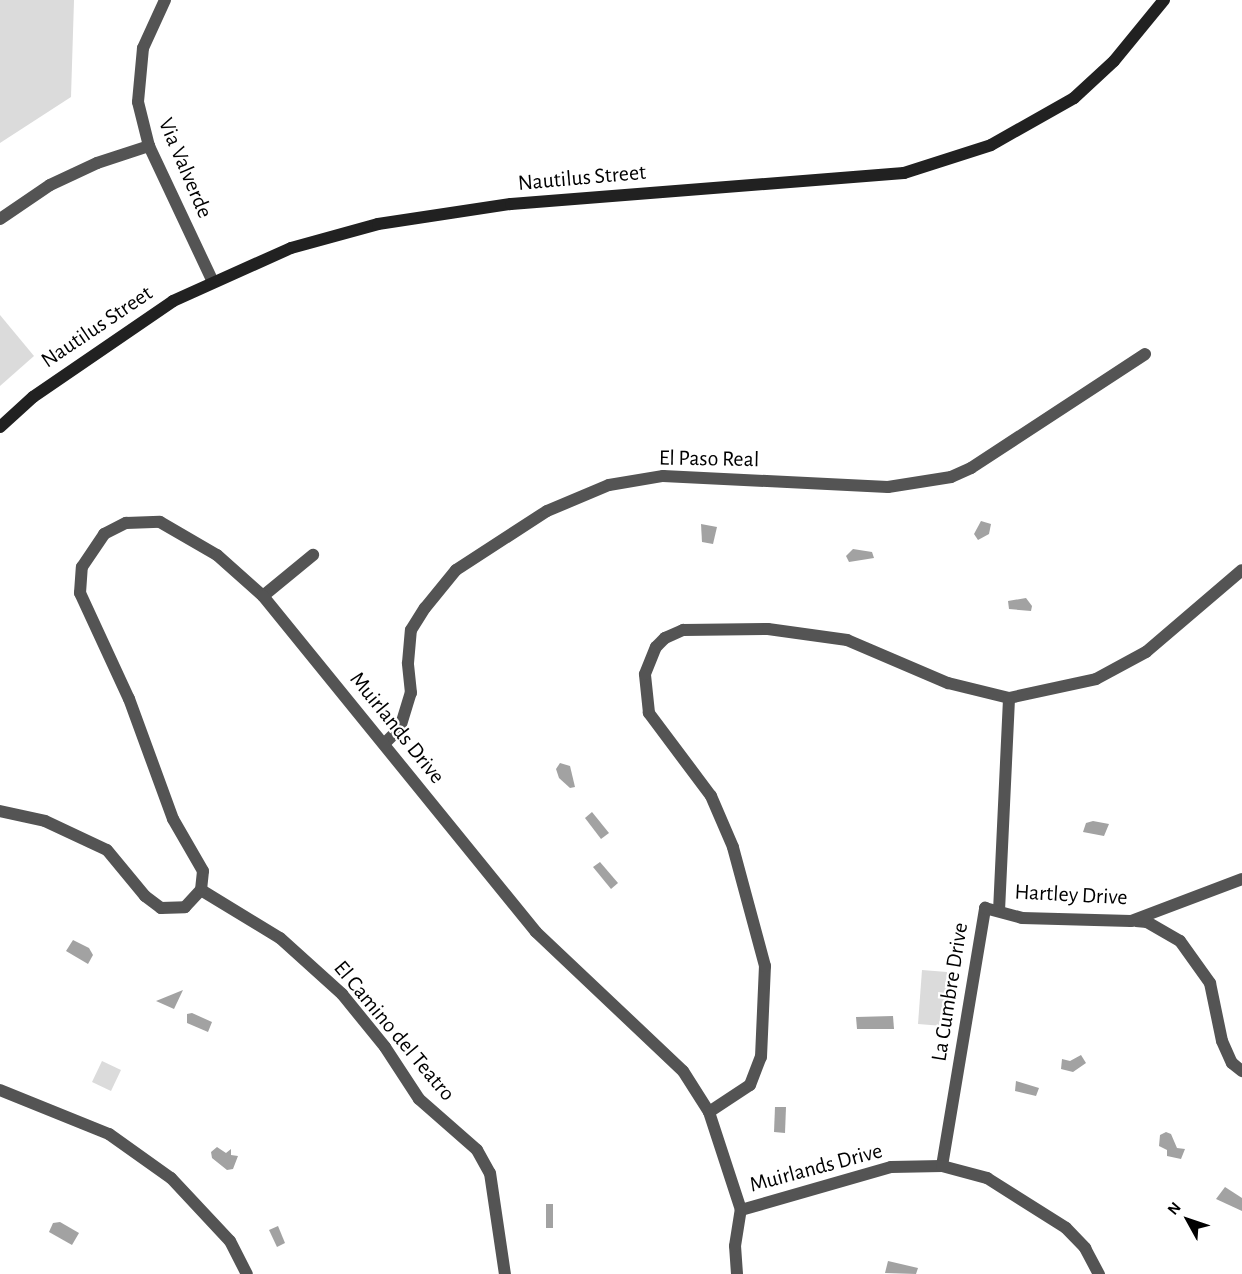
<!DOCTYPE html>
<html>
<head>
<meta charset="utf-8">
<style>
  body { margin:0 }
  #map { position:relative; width:1242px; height:1274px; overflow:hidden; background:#fff; font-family:"Alegreya Sans",sans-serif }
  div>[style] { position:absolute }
  .green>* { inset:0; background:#dbdbdb }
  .water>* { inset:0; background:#a2a2a2 }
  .minor>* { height:12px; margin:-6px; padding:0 6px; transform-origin:6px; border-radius:6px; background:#545454 }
  .tertiary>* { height:12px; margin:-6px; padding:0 6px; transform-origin:6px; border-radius:6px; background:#545454 }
  .secondary>* { height:12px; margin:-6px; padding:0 6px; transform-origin:6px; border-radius:6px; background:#212121 }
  span { translate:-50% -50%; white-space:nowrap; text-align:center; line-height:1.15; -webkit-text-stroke:4.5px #fff; paint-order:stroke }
  .street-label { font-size:22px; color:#000 }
  .north { position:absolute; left:1158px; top:1190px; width:60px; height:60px; -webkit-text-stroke:4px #fff; paint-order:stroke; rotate:310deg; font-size:16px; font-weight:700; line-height:24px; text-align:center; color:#000 }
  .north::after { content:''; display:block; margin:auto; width:21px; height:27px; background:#000; clip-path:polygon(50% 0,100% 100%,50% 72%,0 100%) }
</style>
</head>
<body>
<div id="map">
  <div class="green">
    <div style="clip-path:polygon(0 0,74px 0,71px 97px,0 143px)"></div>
    <div style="clip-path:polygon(0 315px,34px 356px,0 386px)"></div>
    <div style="clip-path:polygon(922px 970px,947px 972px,943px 1026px,918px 1024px)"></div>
    <div style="clip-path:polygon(102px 1061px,121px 1070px,111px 1091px,92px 1082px)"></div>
  </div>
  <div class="water">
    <div style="clip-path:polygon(981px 521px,991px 524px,989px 534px,978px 540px,974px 534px)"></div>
    <div style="clip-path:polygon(701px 524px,717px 527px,713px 544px,702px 542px)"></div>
    <div style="clip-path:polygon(853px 549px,872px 552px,874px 558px,849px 562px,846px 556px)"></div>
    <div style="clip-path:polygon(1026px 598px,1032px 606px,1031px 611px,1009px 609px,1008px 601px)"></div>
    <div style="clip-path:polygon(560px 763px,570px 766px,575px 787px,570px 788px,559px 778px,556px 769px)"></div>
    <div style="clip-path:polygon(592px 812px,609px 833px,601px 839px,585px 818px)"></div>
    <div style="clip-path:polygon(1093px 821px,1109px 824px,1104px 836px,1083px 832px,1086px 823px)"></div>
    <div style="clip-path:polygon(600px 862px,618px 883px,611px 889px,593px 867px)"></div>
    <div style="clip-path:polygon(73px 940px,89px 948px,93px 955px,88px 964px,66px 951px)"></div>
    <div style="clip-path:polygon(183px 990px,174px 1009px,156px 1001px)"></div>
    <div style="clip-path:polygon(192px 1013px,212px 1022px,208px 1032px,187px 1023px,187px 1014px)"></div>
    <div style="clip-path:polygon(893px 1016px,894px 1029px,857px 1029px,856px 1017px)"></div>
    <div style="clip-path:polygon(1081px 1055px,1086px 1063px,1073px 1072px,1061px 1069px,1062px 1059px,1070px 1061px)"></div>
    <div style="clip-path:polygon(1016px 1081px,1039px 1088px,1036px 1096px,1015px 1091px)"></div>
    <div style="clip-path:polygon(775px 1107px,786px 1107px,785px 1133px,774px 1132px)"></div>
    <div style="clip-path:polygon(1166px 1132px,1171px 1134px,1177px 1148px,1185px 1149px,1181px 1159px,1167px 1156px,1167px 1150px,1159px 1146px,1160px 1135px)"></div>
    <div style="clip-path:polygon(217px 1147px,226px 1153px,231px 1149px,231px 1155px,238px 1156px,233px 1169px,227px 1170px,212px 1158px,211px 1152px)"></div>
    <div style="clip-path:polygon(1225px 1187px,1242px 1198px,1242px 1211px,1216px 1199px)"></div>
    <div style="clip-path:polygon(546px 1204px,553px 1204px,553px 1228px,546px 1228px)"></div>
    <div style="clip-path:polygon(60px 1222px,79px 1233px,72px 1245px,49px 1232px,53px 1223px)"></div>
    <div style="clip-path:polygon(278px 1226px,285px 1243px,277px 1247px,269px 1230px)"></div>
    <div style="clip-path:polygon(888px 1261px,918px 1268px,916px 1274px,885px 1273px)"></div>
  </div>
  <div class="minor">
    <div style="left:165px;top:0;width:53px;rotate:114.6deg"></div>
    <div style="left:143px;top:48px;width:54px;rotate:95.3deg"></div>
    <div style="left:138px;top:102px;width:45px;rotate:76deg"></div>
    <div style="left:149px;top:146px;width:148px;rotate:64.8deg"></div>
    <div style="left:0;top:219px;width:60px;rotate:-34.2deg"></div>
    <div style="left:50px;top:185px;width:52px;rotate:-25.1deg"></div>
    <div style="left:97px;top:163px;width:55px;rotate:-18.1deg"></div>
    <div style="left:263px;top:596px;width:65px;rotate:-39.4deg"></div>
    <div style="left:384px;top:744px;width:23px;rotate:-45deg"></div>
    <div style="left:400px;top:728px;width:37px;rotate:-73deg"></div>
    <div style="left:411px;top:693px;width:30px;rotate:-96deg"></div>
    <div style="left:408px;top:663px;width:33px;rotate:-85deg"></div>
    <div style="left:411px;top:630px;width:26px;rotate:-58deg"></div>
    <div style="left:425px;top:608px;width:49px;rotate:-50.8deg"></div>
    <div style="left:456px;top:570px;width:108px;rotate:-33deg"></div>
    <div style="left:547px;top:511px;width:67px;rotate:-22.8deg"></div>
    <div style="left:609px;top:485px;width:55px;rotate:-9.5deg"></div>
    <div style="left:663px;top:476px;width:225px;rotate:2.8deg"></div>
    <div style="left:888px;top:487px;width:64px;rotate:-9deg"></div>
    <div style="left:951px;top:477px;width:22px;rotate:-24deg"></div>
    <div style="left:971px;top:468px;width:208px;rotate:-33.2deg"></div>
    <div style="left:201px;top:890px;width:92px;rotate:31.3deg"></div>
    <div style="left:280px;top:938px;width:84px;rotate:42.1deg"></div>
    <div style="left:342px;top:994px;width:68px;rotate:50.9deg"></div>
    <div style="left:385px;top:1047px;width:62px;rotate:56.8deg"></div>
    <div style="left:419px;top:1099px;width:77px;rotate:41.3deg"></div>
    <div style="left:477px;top:1150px;width:26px;rotate:61deg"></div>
    <div style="left:490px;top:1173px;width:102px;rotate:81.6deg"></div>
    <div style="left:999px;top:911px;width:213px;rotate:-87.3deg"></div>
    <div style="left:1136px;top:921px;width:11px;rotate:5deg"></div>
    <div style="left:1147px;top:922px;width:38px;rotate:30deg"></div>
    <div style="left:1180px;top:941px;width:52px;rotate:54.5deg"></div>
    <div style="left:1210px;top:983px;width:59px;rotate:78.3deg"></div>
    <div style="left:1222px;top:1041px;width:24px;rotate:66deg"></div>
    <div style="left:1232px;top:1063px;width:13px;rotate:39deg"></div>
    <div style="left:0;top:1090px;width:118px;rotate:22deg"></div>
    <div style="left:109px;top:1134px;width:76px;rotate:35.4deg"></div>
    <div style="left:171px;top:1178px;width:86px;rotate:46.9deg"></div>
    <div style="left:230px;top:1241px;width:37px;rotate:63deg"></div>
    <div style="left:709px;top:1112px;width:49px;rotate:-33.4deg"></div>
    <div style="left:750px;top:1085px;width:30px;rotate:-69deg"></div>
    <div style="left:761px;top:1057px;width:91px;rotate:-87.5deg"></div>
    <div style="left:765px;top:966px;width:123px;rotate:-105.1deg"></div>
    <div style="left:733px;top:847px;width:56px;rotate:-113.3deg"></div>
    <div style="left:711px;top:796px;width:104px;rotate:-126.8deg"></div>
    <div style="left:649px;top:713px;width:39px;rotate:-96deg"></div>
    <div style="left:645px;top:674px;width:29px;rotate:-68deg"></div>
    <div style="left:656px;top:647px;width:13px;rotate:-45deg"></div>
    <div style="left:665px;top:638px;width:20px;rotate:-24deg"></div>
    <div style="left:683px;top:630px;width:85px;rotate:-0.7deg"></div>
    <div style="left:768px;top:629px;width:80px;rotate:7.9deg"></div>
    <div style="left:847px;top:640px;width:110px;rotate:23.1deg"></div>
    <div style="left:948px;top:683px;width:63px;rotate:13.8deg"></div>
    <div style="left:1009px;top:698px;width:89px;rotate:-12.3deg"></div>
    <div style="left:1096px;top:679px;width:57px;rotate:-28.4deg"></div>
    <div style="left:1146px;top:652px;width:126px;rotate:-40.5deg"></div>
    <div style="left:942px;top:1166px;width:262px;rotate:-80.5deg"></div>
    <div style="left:985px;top:908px;width:38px;rotate:15deg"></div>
    <div style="left:1022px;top:918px;width:109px;rotate:1.6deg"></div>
    <div style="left:1131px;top:921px;width:119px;rotate:-20.7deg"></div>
    <div style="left:737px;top:1274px;width:28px;rotate:-94deg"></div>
    <div style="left:735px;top:1246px;width:36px;rotate:-81deg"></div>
  </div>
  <div class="tertiary">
    <div style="left:0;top:811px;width:46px;rotate:12.5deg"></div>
    <div style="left:45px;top:821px;width:68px;rotate:25.1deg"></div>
    <div style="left:107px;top:850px;width:60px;rotate:50.4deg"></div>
    <div style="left:145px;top:896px;width:20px;rotate:37deg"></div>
    <div style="left:161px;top:908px;width:24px;rotate:-2deg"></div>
    <div style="left:185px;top:907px;width:23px;rotate:-47deg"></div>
    <div style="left:201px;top:890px;width:19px;rotate:-84deg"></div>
    <div style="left:203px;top:871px;width:60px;rotate:-120deg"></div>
    <div style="left:173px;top:819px;width:128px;rotate:-110.1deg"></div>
    <div style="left:129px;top:699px;width:117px;rotate:-114.8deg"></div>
    <div style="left:80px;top:593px;width:26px;rotate:-86deg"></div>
    <div style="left:82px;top:567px;width:40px;rotate:-56deg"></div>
    <div style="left:104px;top:534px;width:25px;rotate:-27deg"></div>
    <div style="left:126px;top:523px;width:34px;rotate:-2deg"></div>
    <div style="left:160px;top:522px;width:66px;rotate:30.1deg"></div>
    <div style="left:217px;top:555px;width:62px;rotate:41.7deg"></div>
    <div style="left:263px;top:596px;width:433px;rotate:50.9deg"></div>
    <div style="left:536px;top:932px;width:202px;rotate:43.4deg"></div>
    <div style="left:683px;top:1071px;width:49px;rotate:57.6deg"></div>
    <div style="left:709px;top:1112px;width:103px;rotate:71.9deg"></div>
    <div style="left:741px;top:1210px;width:156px;rotate:-16deg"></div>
    <div style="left:891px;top:1167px;width:51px;rotate:-1.1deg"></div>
    <div style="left:942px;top:1166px;width:47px;rotate:14.9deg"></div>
    <div style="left:987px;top:1178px;width:93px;rotate:32.3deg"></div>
    <div style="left:1066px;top:1228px;width:28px;rotate:46deg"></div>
    <div style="left:1085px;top:1248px;width:30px;rotate:62deg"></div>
  </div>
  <div class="secondary">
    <div style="left:0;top:427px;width:45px;rotate:-42.3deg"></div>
    <div style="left:33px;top:397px;width:170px;rotate:-34.4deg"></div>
    <div style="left:173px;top:301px;width:129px;rotate:-24.2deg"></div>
    <div style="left:291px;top:248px;width:90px;rotate:-15.4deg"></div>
    <div style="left:378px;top:224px;width:134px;rotate:-8.6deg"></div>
    <div style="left:511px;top:204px;width:394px;rotate:-4.5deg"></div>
    <div style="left:904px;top:173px;width:91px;rotate:-17.8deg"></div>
    <div style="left:991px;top:145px;width:95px;rotate:-29.5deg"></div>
    <div style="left:1074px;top:98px;width:54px;rotate:-42.8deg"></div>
    <div style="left:1114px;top:61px;width:79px;rotate:-50.7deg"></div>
  </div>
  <div class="street-label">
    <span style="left:185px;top:168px;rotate:67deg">Via Valverde</span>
    <span style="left:582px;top:178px;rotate:-5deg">Nautilus Street</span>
    <span style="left:97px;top:327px;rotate:-34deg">Nautilus Street</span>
    <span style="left:709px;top:459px;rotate:1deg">El Paso Real</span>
    <span style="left:397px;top:728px;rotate:51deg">Muirlands Drive</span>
    <span style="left:1071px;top:895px;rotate:3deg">Hartley Drive</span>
    <span style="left:950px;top:992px;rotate:-81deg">La Cumbre Drive</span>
    <span style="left:394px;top:1031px;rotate:50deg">El Camino del Teatro</span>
    <span style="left:816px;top:1168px;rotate:-15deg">Muirlands Drive</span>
  </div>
  <div class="north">N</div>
</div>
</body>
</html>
